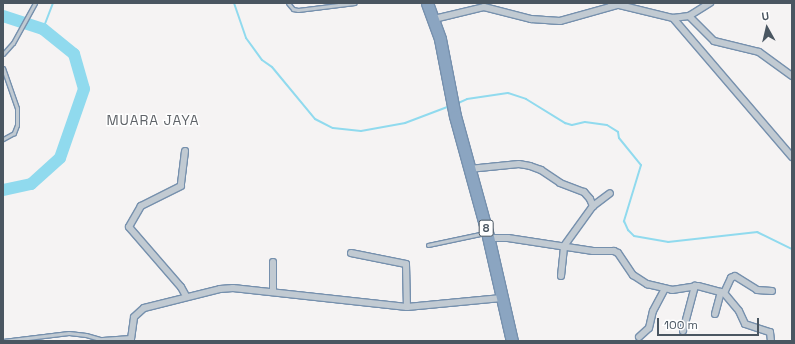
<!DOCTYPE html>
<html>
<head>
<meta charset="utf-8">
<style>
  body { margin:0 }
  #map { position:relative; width:795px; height:344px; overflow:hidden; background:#f5f3f3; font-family:"Space Grotesk",sans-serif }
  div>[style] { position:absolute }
  .stream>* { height:2px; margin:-1px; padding:0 1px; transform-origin:1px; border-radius:1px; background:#90daee }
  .river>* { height:12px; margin:-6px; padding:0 6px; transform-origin:6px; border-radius:6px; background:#90daee }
  .roads { filter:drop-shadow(1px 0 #7690ad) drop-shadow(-1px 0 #7690ad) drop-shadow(0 1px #7690ad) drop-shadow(0 -1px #7690ad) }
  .lane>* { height:3px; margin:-1.5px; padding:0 1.5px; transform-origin:1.5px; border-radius:1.5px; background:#c1cad2 }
  .street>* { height:6px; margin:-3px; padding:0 3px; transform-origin:3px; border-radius:3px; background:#c1cad2 }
  .highway>* { height:11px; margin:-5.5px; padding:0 5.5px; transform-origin:5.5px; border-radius:5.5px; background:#8ba5c1 }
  span { translate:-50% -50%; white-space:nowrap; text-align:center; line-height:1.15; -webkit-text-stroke:3px #fff; paint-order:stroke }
  .shield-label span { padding:1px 3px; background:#fff; border:1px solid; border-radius:3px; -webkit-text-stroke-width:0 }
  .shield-label { font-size:11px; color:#4a5661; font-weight:700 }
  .quarter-label { font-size:14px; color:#5f6368; letter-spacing:1px }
  .frame { position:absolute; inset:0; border:4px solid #4a5661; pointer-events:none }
  .north { position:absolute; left:747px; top:8px; width:40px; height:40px; -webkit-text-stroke:3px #fff; paint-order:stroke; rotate:352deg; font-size:11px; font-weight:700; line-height:16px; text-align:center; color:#4a5661 }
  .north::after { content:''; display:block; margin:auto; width:14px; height:18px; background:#4a5661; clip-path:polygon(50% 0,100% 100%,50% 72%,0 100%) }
  .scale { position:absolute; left:657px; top:318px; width:102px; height:18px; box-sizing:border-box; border:2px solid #4a5661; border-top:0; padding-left:5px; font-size:12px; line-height:14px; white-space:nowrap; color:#4a5661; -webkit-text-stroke:3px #fff; paint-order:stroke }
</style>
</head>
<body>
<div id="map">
  <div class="stream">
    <div style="left:234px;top:3px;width:37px;rotate:71deg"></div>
    <div style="left:246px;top:38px;width:27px;rotate:54deg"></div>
    <div style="left:262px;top:60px;width:12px;rotate:35deg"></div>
    <div style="left:272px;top:67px;width:67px;rotate:50.4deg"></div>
    <div style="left:315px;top:119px;width:20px;rotate:27deg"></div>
    <div style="left:333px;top:128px;width:28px;rotate:6deg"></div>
    <div style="left:361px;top:131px;width:45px;rotate:-10.3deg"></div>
    <div style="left:405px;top:123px;width:48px;rotate:-20.7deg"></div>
    <div style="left:43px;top:29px;width:28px;rotate:-69deg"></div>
    <div style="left:456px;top:104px;width:12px;rotate:-24deg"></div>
    <div style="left:467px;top:99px;width:41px;rotate:-8.3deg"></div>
    <div style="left:508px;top:93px;width:19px;rotate:18deg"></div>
    <div style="left:526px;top:99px;width:46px;rotate:31.6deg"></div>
    <div style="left:565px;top:123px;width:7px;rotate:16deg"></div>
    <div style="left:572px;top:125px;width:13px;rotate:-13deg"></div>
    <div style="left:585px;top:122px;width:22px;rotate:8deg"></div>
    <div style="left:607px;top:125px;width:13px;rotate:32deg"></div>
    <div style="left:618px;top:132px;width:6px;rotate:81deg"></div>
    <div style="left:619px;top:138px;width:35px;rotate:51deg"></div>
    <div style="left:641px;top:165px;width:59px;rotate:106.9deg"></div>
    <div style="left:624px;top:221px;width:10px;rotate:66deg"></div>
    <div style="left:628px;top:230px;width:8px;rotate:45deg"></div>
    <div style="left:634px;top:236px;width:35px;rotate:10deg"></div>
    <div style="left:668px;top:242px;width:90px;rotate:-6.4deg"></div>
    <div style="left:757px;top:232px;width:39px;rotate:26deg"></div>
  </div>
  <div class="river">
    <div style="left:3px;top:16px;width:42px;rotate:18deg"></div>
    <div style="left:43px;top:29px;width:40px;rotate:39deg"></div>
    <div style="left:74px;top:54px;width:36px;rotate:74deg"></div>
    <div style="left:84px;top:89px;width:73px;rotate:109.2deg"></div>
    <div style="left:60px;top:158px;width:39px;rotate:138deg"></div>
    <div style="left:31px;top:184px;width:29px;rotate:168deg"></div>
  </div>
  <div class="roads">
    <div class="lane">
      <div style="left:288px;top:3px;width:8px;rotate:50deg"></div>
      <div style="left:293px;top:9px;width:5px;rotate:11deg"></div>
      <div style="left:298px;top:10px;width:57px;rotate:-7deg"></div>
      <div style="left:3px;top:54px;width:15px;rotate:-48deg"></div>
      <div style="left:13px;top:43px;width:46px;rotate:-61.2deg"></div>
      <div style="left:3px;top:68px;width:42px;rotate:70.7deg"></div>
      <div style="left:17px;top:108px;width:17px;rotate:90deg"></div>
      <div style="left:17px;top:125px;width:9px;rotate:111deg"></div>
      <div style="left:14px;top:133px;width:13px;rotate:151deg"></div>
      <div style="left:428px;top:245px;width:58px;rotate:-11.9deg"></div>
      <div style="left:3px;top:341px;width:66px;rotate:-6.9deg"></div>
      <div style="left:69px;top:333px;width:17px;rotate:7deg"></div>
      <div style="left:86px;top:335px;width:18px;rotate:16deg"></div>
    </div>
    <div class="street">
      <div style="left:611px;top:3px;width:64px;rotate:13.6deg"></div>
      <div style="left:673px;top:18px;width:16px;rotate:-7deg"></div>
      <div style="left:689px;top:16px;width:35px;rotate:45deg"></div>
      <div style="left:714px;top:41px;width:46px;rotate:13.7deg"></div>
      <div style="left:759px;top:52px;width:41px;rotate:36deg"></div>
      <div style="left:689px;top:16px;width:25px;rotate:-32deg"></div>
      <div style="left:673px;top:18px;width:183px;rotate:49.4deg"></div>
      <div style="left:434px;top:19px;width:51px;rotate:-13.5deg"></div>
      <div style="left:484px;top:7px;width:49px;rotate:14.3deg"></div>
      <div style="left:531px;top:19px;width:29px;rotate:4deg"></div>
      <div style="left:560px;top:21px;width:59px;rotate:-15.7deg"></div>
      <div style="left:185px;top:151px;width:35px;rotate:97deg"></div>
      <div style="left:181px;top:186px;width:45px;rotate:153.4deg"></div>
      <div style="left:141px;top:206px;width:24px;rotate:120deg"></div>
      <div style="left:129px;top:227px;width:79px;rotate:49.1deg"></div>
      <div style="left:181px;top:287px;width:10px;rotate:61deg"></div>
      <div style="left:469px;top:169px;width:50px;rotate:-5.7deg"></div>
      <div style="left:519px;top:164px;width:11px;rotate:10deg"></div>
      <div style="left:530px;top:166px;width:12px;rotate:20deg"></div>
      <div style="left:541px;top:170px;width:23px;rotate:34deg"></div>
      <div style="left:560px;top:183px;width:26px;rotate:21deg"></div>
      <div style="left:584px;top:192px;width:9px;rotate:49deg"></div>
      <div style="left:590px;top:199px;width:8px;rotate:67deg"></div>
      <div style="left:488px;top:238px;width:20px"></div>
      <div style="left:508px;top:238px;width:86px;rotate:8.7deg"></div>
      <div style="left:593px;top:251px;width:21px"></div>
      <div style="left:614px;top:251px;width:4px;rotate:27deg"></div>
      <div style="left:618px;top:253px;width:27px;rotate:56deg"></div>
      <div style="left:633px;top:275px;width:17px;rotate:33deg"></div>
      <div style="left:647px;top:284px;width:26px;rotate:13deg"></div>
      <div style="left:672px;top:290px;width:26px;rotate:-9deg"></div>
      <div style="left:698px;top:286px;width:27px;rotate:15deg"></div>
      <div style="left:724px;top:293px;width:23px;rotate:50deg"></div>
      <div style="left:739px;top:311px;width:14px;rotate:65deg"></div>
      <div style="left:745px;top:324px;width:26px;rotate:18deg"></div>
      <div style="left:770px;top:332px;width:9px;rotate:84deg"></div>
      <div style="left:351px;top:253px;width:56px;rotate:11.3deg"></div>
      <div style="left:406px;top:264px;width:43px;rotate:88.7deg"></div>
      <div style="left:273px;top:262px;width:30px;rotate:90deg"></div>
      <div style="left:561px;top:276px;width:30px;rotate:-84deg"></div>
      <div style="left:564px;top:246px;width:49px;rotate:-54.1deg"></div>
      <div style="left:593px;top:206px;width:21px;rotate:-37deg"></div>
      <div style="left:724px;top:293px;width:17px;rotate:-65deg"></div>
      <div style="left:731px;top:278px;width:4px;rotate:-27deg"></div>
      <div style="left:735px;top:276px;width:26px;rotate:32deg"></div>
      <div style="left:757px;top:290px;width:15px;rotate:4deg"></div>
      <div style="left:715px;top:314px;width:23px;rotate:-75deg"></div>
      <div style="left:683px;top:331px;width:47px;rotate:-75.1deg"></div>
      <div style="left:639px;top:337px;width:13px;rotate:-42deg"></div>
      <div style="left:649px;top:328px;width:17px;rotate:-77deg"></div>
      <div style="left:653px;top:311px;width:24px;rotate:-62deg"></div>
      <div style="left:103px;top:341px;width:28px;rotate:-4deg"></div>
      <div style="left:131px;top:339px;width:22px;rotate:-82deg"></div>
      <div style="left:134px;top:317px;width:13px;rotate:-42deg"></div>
      <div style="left:144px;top:308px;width:78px;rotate:-14deg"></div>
      <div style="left:220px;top:289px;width:13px;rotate:-4deg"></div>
      <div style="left:233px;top:288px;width:175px;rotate:6.2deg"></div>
      <div style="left:407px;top:307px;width:95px;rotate:-5.4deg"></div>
    </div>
    <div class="highway">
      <div style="left:427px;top:3px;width:38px;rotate:70deg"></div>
      <div style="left:440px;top:39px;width:78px;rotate:79deg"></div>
      <div style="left:455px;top:116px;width:120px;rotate:74.6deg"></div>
      <div style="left:487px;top:232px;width:112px;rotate:77.1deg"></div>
    </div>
  </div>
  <div class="shield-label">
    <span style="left:486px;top:228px">8</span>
  </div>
  <div class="quarter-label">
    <span style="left:153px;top:120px">MUARA JAYA</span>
  </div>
  <div class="frame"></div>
  <div class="north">U</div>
  <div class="scale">100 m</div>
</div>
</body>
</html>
